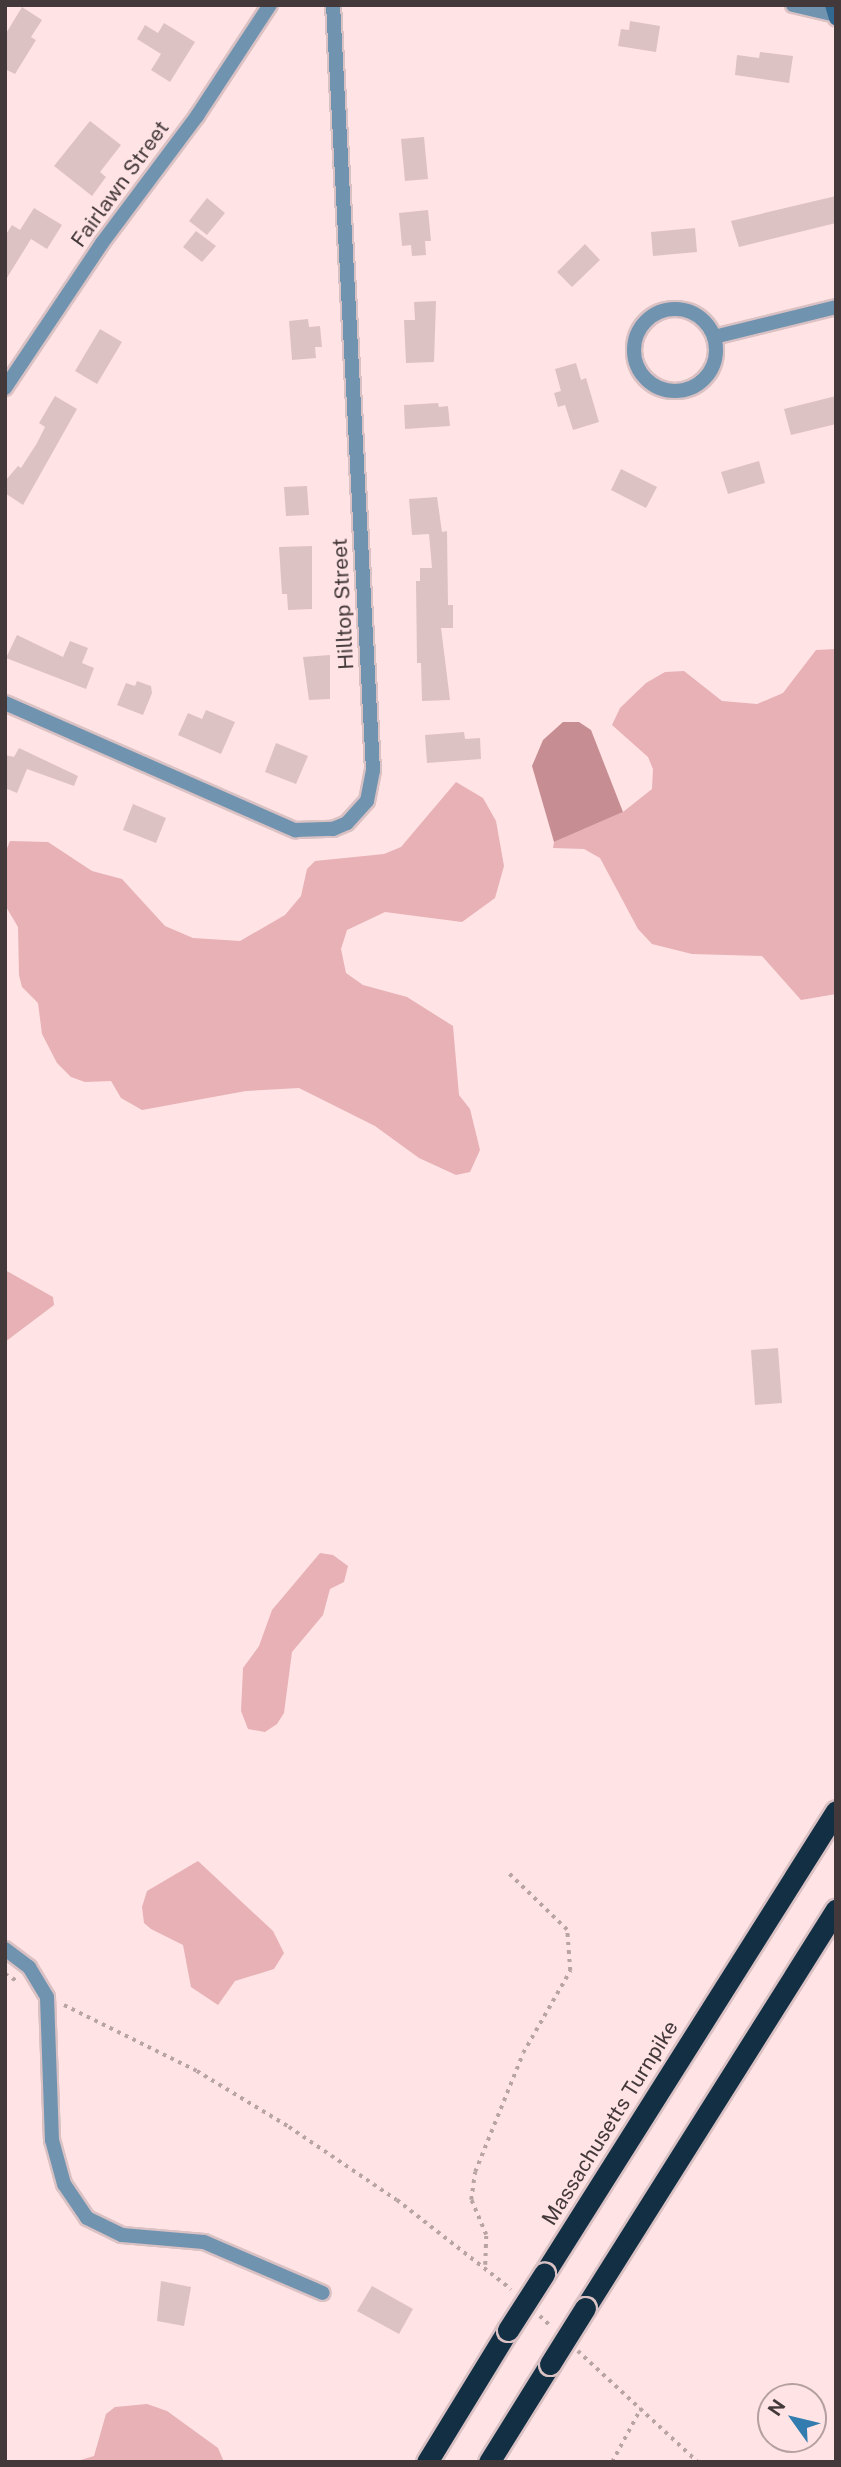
<!DOCTYPE html>
<html>
<head>
<meta charset="utf-8">
<style>
  body { margin:0 }
  #map { position:relative; width:841px; height:2467px; overflow:hidden; background:#ffe3e5; font-family:"Public Sans",sans-serif }
  div>[style] { position:absolute }
  .green>* { inset:0; background:#e7b1b6 }
  .water>* { inset:0; background:#c68d92 }
  .building>* { inset:0; background:#ddc2c4 }
  .path>* { height:3.5px; margin-top:-1.75px; transform-origin:0; background:repeating-linear-gradient(90deg,#b9a4a5 0 3.5px,transparent 0 8.5px) }
  .roads { filter:drop-shadow(2px 0 #dac1c3) drop-shadow(-2px 0 #dac1c3) drop-shadow(0 2px #dac1c3) drop-shadow(0 -2px #dac1c3) }
  .street>* { height:14px; margin:-7px; padding:0 7px; transform-origin:7px; border-radius:7px; background:#7093b0 }
  .street>.ring { margin:-7px; padding:0; box-sizing:content-box; background:none; border:14px solid #7093b0; border-radius:50% }
  .secondary>* { height:14px; margin:-7px; padding:0 7px; transform-origin:7px; border-radius:7px; background:#316992 }
  .highway>* { height:21px; margin:-10.5px; padding:0 10.5px; transform-origin:10.5px; border-radius:10.5px; background:#122f44 }
  .bridges { filter:drop-shadow(2px 0 #dac1c3) drop-shadow(-2px 0 #dac1c3) drop-shadow(0 2px #dac1c3) drop-shadow(0 -2px #dac1c3) }
  .highway-bridge>* { height:21px; margin:-10.5px; padding:0 10.5px; transform-origin:10.5px; border-radius:10.5px; background:#122f44 }
  span { translate:-50% -50%; white-space:nowrap; text-align:center; line-height:1.15; -webkit-text-stroke:5px #ffe3e5; paint-order:stroke }
  .street-label { font-size:21px; color:#44393a }
  .frame { position:absolute; inset:0; border:7px solid #44393a; pointer-events:none }
  .north { position:absolute; left:757px; top:2383px; width:70px; height:70px; box-sizing:border-box; background:#ffe3e5; border:2px solid #b49fa1; border-radius:50%; rotate:304deg; font-size:19px; font-weight:700; line-height:28px; text-align:center; color:#44393a }
  .north::after { content:''; display:block; margin:auto; width:24px; height:32px; background:#327caf; clip-path:polygon(50% 0,100% 100%,50% 72%,0 100%) }
</style>
</head>
<body>
<div id="map">
  <div class="green">
    <div style="clip-path:polygon(836px 649px,836px 994px,801px 1000px,762px 956px,692px 954px,652px 944px,638px 929px,600px 858px,584px 849px,553px 848px,554px 842px,623px 812px,652px 789px,653px 769px,648px 757px,612px 725px,620px 708px,646px 683px,665px 672px,684px 671px,722px 701px,757px 704px,783px 693px,816px 650px)"></div>
    <div style="clip-path:polygon(456px 782px,483px 798px,496px 821px,504px 866px,495px 898px,462px 922px,385px 912px,347px 930px,341px 949px,346px 973px,363px 985px,407px 997px,453px 1026px,459px 1095px,470px 1109px,480px 1150px,470px 1172px,456px 1175px,419px 1158px,375px 1126px,299px 1088px,246px 1091px,142px 1110px,121px 1098px,111px 1081px,85px 1082px,71px 1077px,57px 1063px,42px 1034px,38px 1003px,22px 987px,19px 975px,18px 927px,5px 905px,5px 853px,10px 841px,48px 842px,92px 871px,122px 879px,165px 926px,193px 938px,240px 941px,285px 915px,301px 896px,307px 869px,315px 861px,384px 854px,401px 847px)"></div>
    <div style="clip-path:polygon(5px 1270px,53px 1297px,54px 1305px,5px 1342px)"></div>
    <div style="clip-path:polygon(320px 1553px,333px 1555px,348px 1566px,344px 1582px,330px 1589px,323px 1615px,292px 1652px,284px 1713px,277px 1724px,265px 1732px,248px 1729px,241px 1711px,243px 1668px,259px 1646px,272px 1610px)"></div>
    <div style="clip-path:polygon(198px 1861px,273px 1931px,284px 1953px,274px 1969px,235px 1981px,218px 2005px,191px 1987px,183px 1945px,151px 1929px,144px 1923px,142px 1907px,147px 1891px)"></div>
    <div style="clip-path:polygon(147px 2404px,167px 2411px,218px 2448px,224px 2462px,74px 2462px,94px 2456px,106px 2414px,115px 2407px)"></div>
  </div>
  <div class="water">
    <div style="clip-path:polygon(563px 722px,579px 722px,591px 730px,623px 812px,554px 842px,532px 766px,543px 740px)"></div>
  </div>
  <div class="building">
    <div style="clip-path:polygon(22px 7px,42px 20px,31px 37px,36px 40px,15px 74px,5px 69px,5px 35px)"></div>
    <div style="clip-path:polygon(630px 21px,660px 26px,656px 52px,618px 46px,621px 29px,629px 30px)"></div>
    <div style="clip-path:polygon(164px 23px,195px 42px,170px 82px,151px 70px,161px 54px,137px 39px,145px 25px,158px 33px)"></div>
    <div style="clip-path:polygon(760px 52px,793px 56px,789px 83px,735px 75px,737px 55px,759px 58px)"></div>
    <div style="clip-path:polygon(90px 121px,121px 145px,100px 172px,106px 177px,92px 196px,54px 166px)"></div>
    <div style="clip-path:polygon(424px 137px,428px 179px,405px 181px,401px 139px)"></div>
    <div style="clip-path:polygon(836px 196px,836px 223px,739px 247px,731px 221px)"></div>
    <div style="clip-path:polygon(207px 198px,225px 213px,207px 235px,189px 221px)"></div>
    <div style="clip-path:polygon(34px 208px,62px 225px,47px 249px,31px 239px,5px 281px,5px 236px,12px 225px,20px 230px)"></div>
    <div style="clip-path:polygon(428px 210px,431px 241px,425px 241px,426px 255px,412px 256px,411px 245px,402px 246px,399px 213px)"></div>
    <div style="clip-path:polygon(695px 228px,697px 252px,653px 256px,651px 232px)"></div>
    <div style="clip-path:polygon(196px 231px,216px 246px,202px 262px,183px 247px)"></div>
    <div style="clip-path:polygon(585px 244px,600px 260px,572px 287px,557px 272px)"></div>
    <div style="clip-path:polygon(436px 301px,434px 362px,406px 363px,404px 320px,415px 320px,414px 302px)"></div>
    <div style="clip-path:polygon(308px 319px,309px 327px,320px 326px,322px 347px,315px 347px,316px 358px,292px 360px,289px 321px)"></div>
    <div style="clip-path:polygon(100px 329px,122px 342px,97px 384px,75px 371px)"></div>
    <div style="clip-path:polygon(576px 363px,581px 380px,586px 378px,599px 422px,573px 430px,565px 405px,558px 407px,554px 393px,561px 391px,555px 369px)"></div>
    <div style="clip-path:polygon(55px 396px,77px 409px,23px 505px,5px 493px,5px 481px,18px 466px,21px 468px,37px 443px,45px 427px,39px 423px)"></div>
    <div style="clip-path:polygon(836px 396px,836px 424px,791px 435px,784px 409px)"></div>
    <div style="clip-path:polygon(438px 403px,439px 407px,448px 406px,450px 426px,405px 429px,404px 405px)"></div>
    <div style="clip-path:polygon(759px 461px,765px 483px,728px 494px,721px 472px)"></div>
    <div style="clip-path:polygon(621px 469px,657px 487px,646px 508px,611px 490px)"></div>
    <div style="clip-path:polygon(307px 486px,309px 515px,286px 516px,284px 487px)"></div>
    <div style="clip-path:polygon(437px 497px,442px 532px,447px 531px,448px 605px,453px 605px,453px 628px,441px 628px,450px 700px,422px 701px,421px 663px,417px 663px,416px 581px,420px 581px,420px 568px,432px 568px,429px 534px,412px 535px,409px 499px)"></div>
    <div style="clip-path:polygon(312px 546px,312px 609px,288px 610px,287px 594px,282px 594px,279px 547px)"></div>
    <div style="clip-path:polygon(17px 635px,63px 657px,70px 641px,88px 648px,82px 663px,94px 668px,86px 689px,6px 658px)"></div>
    <div style="clip-path:polygon(330px 655px,330px 699px,309px 700px,303px 657px)"></div>
    <div style="clip-path:polygon(137px 681px,151px 686px,152px 693px,143px 715px,117px 705px,126px 683px,135px 686px)"></div>
    <div style="clip-path:polygon(206px 710px,235px 722px,221px 754px,178px 735px,188px 713px,202px 719px)"></div>
    <div style="clip-path:polygon(464px 732px,465px 739px,480px 738px,481px 759px,427px 763px,425px 735px)"></div>
    <div style="clip-path:polygon(276px 743px,308px 756px,296px 784px,265px 772px)"></div>
    <div style="clip-path:polygon(19px 748px,78px 776px,74px 786px,27px 769px,17px 793px,5px 788px,5px 755px,14px 757px)"></div>
    <div style="clip-path:polygon(133px 804px,166px 818px,156px 843px,123px 830px)"></div>
    <div style="clip-path:polygon(778px 1348px,782px 1403px,755px 1405px,751px 1350px)"></div>
    <div style="clip-path:polygon(161px 2281px,191px 2287px,184px 2326px,157px 2321px)"></div>
    <div style="clip-path:polygon(372px 2286px,413px 2309px,399px 2334px,357px 2311px)"></div>
  </div>
  <div class="path">
    <div style="left:5px;top:1974px;width:14px;rotate:30deg"></div>
    <div style="left:64px;top:2005px;width:148px;rotate:26.4deg"></div>
    <div style="left:197px;top:2071px;width:108px;rotate:31.3deg"></div>
    <div style="left:289px;top:2127px;width:130px;rotate:34.1deg"></div>
    <div style="left:397px;top:2200px;width:145px;rotate:38deg"></div>
    <div style="left:485px;top:2265px;width:30px;rotate:-88deg"></div>
    <div style="left:486px;top:2235px;width:38px;rotate:-113deg"></div>
    <div style="left:471px;top:2200px;width:28px;rotate:-82deg"></div>
    <div style="left:475px;top:2172px;width:128px;rotate:-68deg"></div>
    <div style="left:523px;top:2053px;width:95px;rotate:-60.2deg"></div>
    <div style="left:570px;top:1971px;width:41px;rotate:-94.2deg"></div>
    <div style="left:567px;top:1930px;width:81px;rotate:-136deg"></div>
    <div style="left:540px;top:2316px;width:16px;rotate:43deg"></div>
    <div style="left:578px;top:2351px;width:163px;rotate:42.8deg"></div>
    <div style="left:612px;top:2462px;width:61px;rotate:-61.8deg"></div>
  </div>
  <div class="roads">
    <div class="street">
      <div style="left:793px;top:5px;width:44px;rotate:13.1deg"></div>
      <div class="ring" style="left:634px;top:309px;width:68px;height:68px"></div>
      <div style="left:714px;top:337px;width:126px;rotate:-13.8deg"></div>
      <div style="left:5px;top:388px;width:174px;rotate:-56.2deg"></div>
      <div style="left:102px;top:243px;width:159px;rotate:-53.2deg"></div>
      <div style="left:197px;top:116px;width:133px;rotate:-56.7deg"></div>
      <div style="left:5px;top:703px;width:317px;rotate:23.7deg"></div>
      <div style="left:295px;top:830px;width:38px;rotate:-2deg"></div>
      <div style="left:333px;top:829px;width:15px;rotate:-23deg"></div>
      <div style="left:347px;top:823px;width:30px;rotate:-48deg"></div>
      <div style="left:367px;top:801px;width:32px;rotate:-79deg"></div>
      <div style="left:373px;top:770px;width:766px;rotate:-92.99deg"></div>
      <div style="left:5px;top:1949px;width:30px;rotate:37deg"></div>
      <div style="left:29px;top:1967px;width:35px;rotate:59deg"></div>
      <div style="left:47px;top:1997px;width:143px;rotate:88deg"></div>
      <div style="left:52px;top:2140px;width:46px;rotate:74.7deg"></div>
      <div style="left:64px;top:2184px;width:41px;rotate:55.9deg"></div>
      <div style="left:87px;top:2218px;width:39px;rotate:26deg"></div>
      <div style="left:122px;top:2235px;width:82px;rotate:4.9deg"></div>
      <div style="left:204px;top:2242px;width:129px;rotate:23.2deg"></div>
    </div>
    <div class="secondary">
      <div style="left:832px;top:5px;width:14px;rotate:73deg"></div>
    </div>
    <div class="highway">
      <div style="left:544px;top:2274px;width:547px;rotate:-57.76deg"></div>
      <div style="left:585px;top:2308px;width:471px;rotate:-57.8deg"></div>
      <div style="left:427px;top:2462px;width:155px;rotate:-58.5deg"></div>
      <div style="left:489px;top:2462px;width:115px;rotate:-58.1deg"></div>
    </div>
  </div>
  <div class="bridges">
    <div class="highway-bridge">
      <div style="left:508px;top:2330px;width:67px;rotate:-57.3deg"></div>
      <div style="left:550px;top:2364px;width:66px;rotate:-58deg"></div>
    </div>
  </div>
  <div class="street-label">
    <span style="left:120px;top:184px;rotate:-54deg">Fairlawn Street</span>
    <span style="left:343px;top:604px;rotate:-93deg">Hilltop Street</span>
    <span style="left:610px;top:2123px;rotate:-58deg">Massachusetts Turnpike</span>
  </div>
  <div class="frame"></div>
  <div class="north">N</div>
</div>
</body>
</html>
